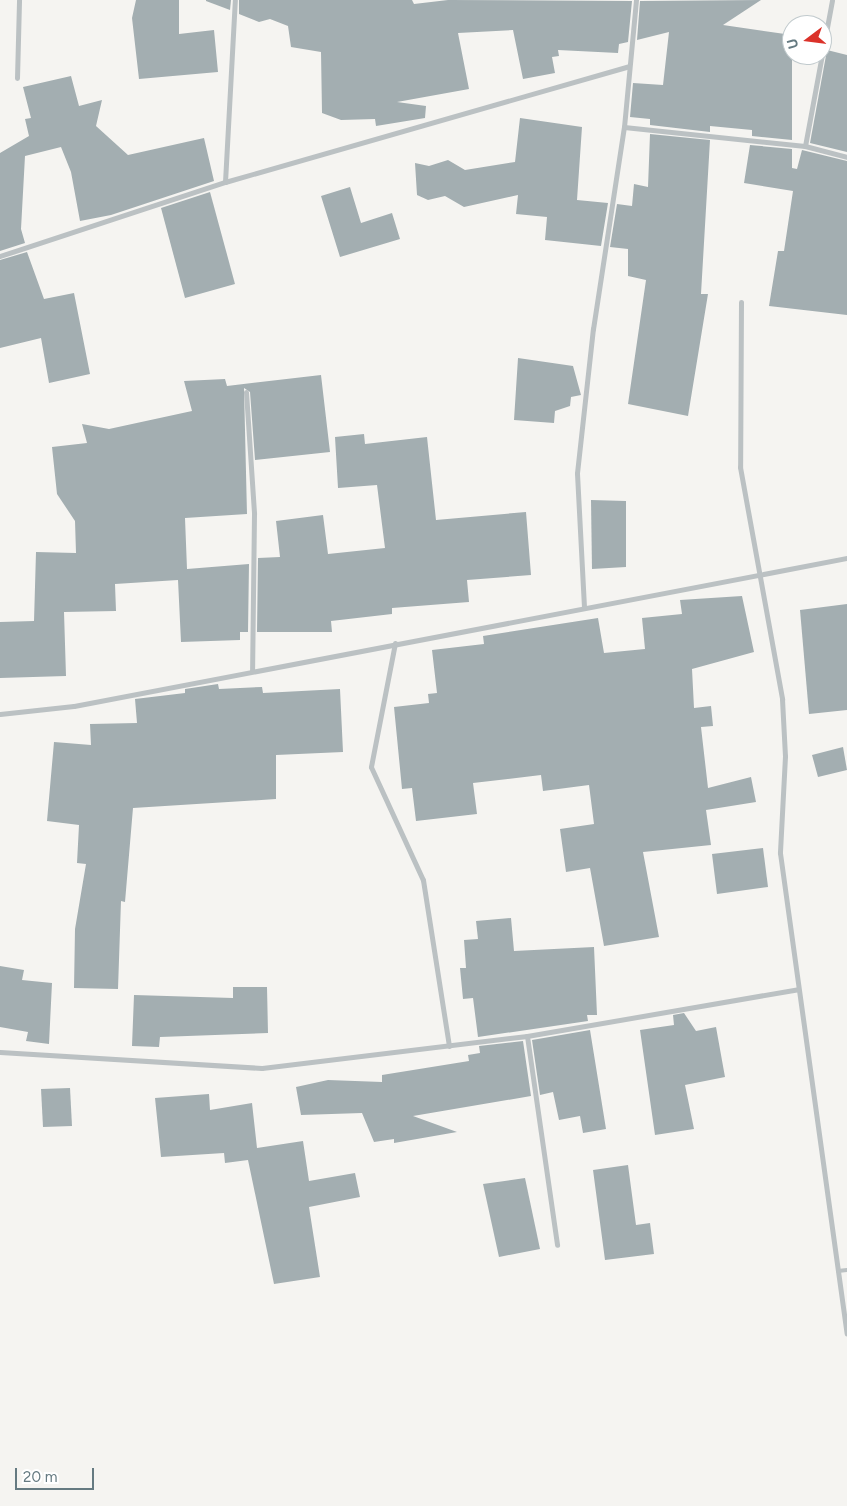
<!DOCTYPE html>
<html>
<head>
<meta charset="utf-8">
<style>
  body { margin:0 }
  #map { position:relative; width:847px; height:1506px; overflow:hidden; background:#f5f4f1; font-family:Figtree,sans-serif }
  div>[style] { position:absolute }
  .building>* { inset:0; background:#a3aeb1 }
  .lane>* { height:4px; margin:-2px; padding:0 2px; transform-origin:2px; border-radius:2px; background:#bbc1c3 }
  .street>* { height:5px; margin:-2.5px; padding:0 2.5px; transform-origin:2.5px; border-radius:2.5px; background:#bbc1c3 }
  span { translate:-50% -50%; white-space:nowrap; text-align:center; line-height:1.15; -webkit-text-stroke:5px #fff; paint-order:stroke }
  .north { position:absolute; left:782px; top:15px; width:50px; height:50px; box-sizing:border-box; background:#fff; border:1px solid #c1cacd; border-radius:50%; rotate:255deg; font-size:14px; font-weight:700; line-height:20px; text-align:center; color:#657a81 }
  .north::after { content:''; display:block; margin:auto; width:18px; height:22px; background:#db322a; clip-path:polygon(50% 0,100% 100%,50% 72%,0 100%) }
  .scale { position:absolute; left:15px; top:1468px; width:79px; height:22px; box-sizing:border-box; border:2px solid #657a81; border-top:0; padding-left:6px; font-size:15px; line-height:18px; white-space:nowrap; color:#657a81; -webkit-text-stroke:4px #fff; paint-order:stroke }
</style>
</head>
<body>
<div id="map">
  <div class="building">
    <div style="clip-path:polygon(136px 0,179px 0,179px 34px,214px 30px,218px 72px,139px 79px,132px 18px)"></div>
    <div style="clip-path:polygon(206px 0,231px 0,230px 10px,206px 1px)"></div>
    <div style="clip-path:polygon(239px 0,412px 0,414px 4px,448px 0,632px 1px,628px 42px,619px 44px,618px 53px,558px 50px,559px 56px,552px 57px,555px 73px,523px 79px,513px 30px,458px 33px,469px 89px,397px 102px,426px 106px,425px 118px,376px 126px,375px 119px,341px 120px,322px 113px,321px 52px,291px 47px,288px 26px,270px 19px,259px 22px,239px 14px)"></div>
    <div style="clip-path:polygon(761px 0,723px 25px,792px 35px,792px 140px,752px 136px,752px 130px,710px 126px,710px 132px,650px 125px,650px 119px,630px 117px,633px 83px,663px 85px,669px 32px,637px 40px,640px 1px)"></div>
    <div style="clip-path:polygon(827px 50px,847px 55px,847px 152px,810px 143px)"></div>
    <div style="clip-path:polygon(71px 76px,79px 106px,102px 100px,96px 126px,128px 155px,204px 138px,214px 181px,111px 215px,80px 221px,71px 172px,61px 147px,25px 156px,21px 229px,25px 243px,0 251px,0 153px,29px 136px,25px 119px,31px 118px,23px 87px)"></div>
    <div style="clip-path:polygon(520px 118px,582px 127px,577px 200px,608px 203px,601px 246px,545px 240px,547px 217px,516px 214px,518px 195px,464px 207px,445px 196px,428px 200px,417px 195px,415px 163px,429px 166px,448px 160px,465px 170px,515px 162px)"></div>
    <div style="clip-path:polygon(650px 134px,710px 140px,701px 294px,708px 294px,688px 416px,628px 404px,646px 280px,628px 276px,628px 249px,610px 247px,617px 204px,632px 206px,634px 184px,648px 187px)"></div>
    <div style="clip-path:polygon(750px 145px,792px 149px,792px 168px,797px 169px,802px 150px,847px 161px,847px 315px,769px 306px,778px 251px,784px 251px,793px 191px,744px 183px)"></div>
    <div style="clip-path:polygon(350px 187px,361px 223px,392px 213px,400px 239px,340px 257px,321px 196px)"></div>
    <div style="clip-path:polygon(210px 192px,235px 284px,185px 298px,161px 208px)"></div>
    <div style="clip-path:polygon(27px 252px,44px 299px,74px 293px,90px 374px,49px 383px,41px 338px,0 348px,0 260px)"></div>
    <div style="clip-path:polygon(518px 358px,573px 366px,581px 395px,571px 397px,570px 406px,555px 411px,554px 423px,514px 420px)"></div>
    <div style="clip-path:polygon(321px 375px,330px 452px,255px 460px,250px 392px,244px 388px,247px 514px,185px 518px,187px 569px,249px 564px,248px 632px,240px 632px,240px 640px,181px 642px,178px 580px,115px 584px,116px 611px,64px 612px,66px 676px,0 678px,0 622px,34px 621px,36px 552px,76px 553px,75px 521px,57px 494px,52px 447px,87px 443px,82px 424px,109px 429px,192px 411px,184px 381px,225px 379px,227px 386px)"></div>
    <div style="clip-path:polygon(364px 434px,365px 444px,427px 437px,436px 520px,526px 512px,531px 575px,467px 580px,469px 602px,392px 608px,392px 614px,331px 621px,332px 632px,257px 632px,258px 558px,280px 557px,276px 521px,323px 515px,328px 554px,385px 548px,377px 485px,338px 488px,335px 437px)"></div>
    <div style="clip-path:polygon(591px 500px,626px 501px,626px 567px,592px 569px)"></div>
    <div style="clip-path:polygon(742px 596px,754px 652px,692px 669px,694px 708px,711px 706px,713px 726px,701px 727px,708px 788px,751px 777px,756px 802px,706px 810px,711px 845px,643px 852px,659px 937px,604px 946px,590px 868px,566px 872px,560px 829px,594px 824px,589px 785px,543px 791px,541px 775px,473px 783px,477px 814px,416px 821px,412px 788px,402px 789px,394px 707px,429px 703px,428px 694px,437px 693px,432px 650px,484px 644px,483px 636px,598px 618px,604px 653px,645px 649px,642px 618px,682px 614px,680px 600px)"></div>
    <div style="clip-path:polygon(847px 604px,847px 710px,809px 714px,800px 610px)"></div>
    <div style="clip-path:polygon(218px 684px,219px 689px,262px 687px,263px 693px,340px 689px,343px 752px,276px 755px,276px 799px,133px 808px,125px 902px,121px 901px,118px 989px,74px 988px,75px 929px,86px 864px,77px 863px,79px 825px,47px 821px,54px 742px,91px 745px,90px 724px,137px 723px,135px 699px,185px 693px,185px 689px)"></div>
    <div style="clip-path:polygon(843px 747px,847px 770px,818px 777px,812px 755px)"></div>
    <div style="clip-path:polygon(763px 848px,768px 887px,717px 894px,712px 854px)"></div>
    <div style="clip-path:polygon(511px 918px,514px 951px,594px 947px,597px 1015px,587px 1015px,588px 1021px,478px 1037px,473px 998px,463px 999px,460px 968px,466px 968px,464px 940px,478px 939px,476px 921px)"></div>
    <div style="clip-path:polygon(0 966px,24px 970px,22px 980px,52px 983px,49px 1044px,26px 1041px,28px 1032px,0 1027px)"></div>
    <div style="clip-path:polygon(233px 987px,267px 987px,268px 1033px,160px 1037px,159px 1047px,132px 1046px,134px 995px,233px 998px)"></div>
    <div style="clip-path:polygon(684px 1013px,696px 1031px,716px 1027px,725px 1077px,685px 1085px,694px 1129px,655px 1135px,640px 1030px,674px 1025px,673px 1015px)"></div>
    <div style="clip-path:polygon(590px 1030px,606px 1129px,583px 1133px,580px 1116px,559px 1120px,553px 1092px,540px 1095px,532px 1040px)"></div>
    <div style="clip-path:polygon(523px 1041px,531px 1096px,413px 1116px,457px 1132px,394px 1143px,394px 1139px,374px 1142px,362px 1113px,301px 1115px,296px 1087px,328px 1080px,382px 1082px,382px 1075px,469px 1061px,468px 1055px,480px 1053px,479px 1046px)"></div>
    <div style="clip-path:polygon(70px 1088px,72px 1126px,43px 1127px,41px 1089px)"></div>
    <div style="clip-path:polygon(209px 1094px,210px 1110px,252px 1103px,257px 1148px,303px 1141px,309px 1181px,355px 1173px,360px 1197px,309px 1207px,320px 1277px,274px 1284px,248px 1160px,225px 1163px,224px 1153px,161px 1157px,155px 1098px)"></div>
    <div style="clip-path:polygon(628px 1165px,636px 1225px,650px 1223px,654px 1254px,605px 1260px,593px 1170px)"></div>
    <div style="clip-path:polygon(525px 1178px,540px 1249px,499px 1257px,483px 1184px)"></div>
  </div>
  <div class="lane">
    <div style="left:838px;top:1271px;width:9px;rotate:-6deg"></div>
  </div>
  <div class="street">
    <div style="left:17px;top:78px;width:78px;rotate:-88.5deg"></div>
    <div style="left:624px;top:127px;width:182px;rotate:6deg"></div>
    <div style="left:805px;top:146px;width:43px;rotate:14.7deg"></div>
    <div style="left:805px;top:146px;width:148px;rotate:-79.5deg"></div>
    <div style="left:225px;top:182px;width:182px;rotate:-86.9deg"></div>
    <div style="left:0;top:256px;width:237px;rotate:-18.2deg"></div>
    <div style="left:225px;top:182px;width:420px;rotate:-16deg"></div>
    <div style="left:741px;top:302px;width:165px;rotate:90.3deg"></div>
    <div style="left:740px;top:467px;width:236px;rotate:79.7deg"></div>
    <div style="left:782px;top:699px;width:57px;rotate:87deg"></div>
    <div style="left:785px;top:756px;width:97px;rotate:93deg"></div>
    <div style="left:780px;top:853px;width:485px;rotate:82.1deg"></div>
    <div style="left:246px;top:392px;width:122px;rotate:86.2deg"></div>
    <div style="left:254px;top:514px;width:157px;rotate:90.7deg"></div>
    <div style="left:584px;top:607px;width:134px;rotate:-93deg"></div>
    <div style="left:577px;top:473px;width:145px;rotate:-83.7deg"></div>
    <div style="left:593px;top:329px;width:204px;rotate:-81.3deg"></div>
    <div style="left:624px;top:127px;width:128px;rotate:-84.6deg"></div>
    <div style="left:395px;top:643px;width:126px;rotate:101deg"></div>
    <div style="left:371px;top:767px;width:124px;rotate:65.3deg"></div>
    <div style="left:423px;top:880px;width:168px;rotate:81.1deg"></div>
    <div style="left:0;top:714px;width:74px;rotate:-6.2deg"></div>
    <div style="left:74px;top:706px;width:787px;rotate:-10.84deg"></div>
    <div style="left:527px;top:1036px;width:211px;rotate:81.8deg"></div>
    <div style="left:0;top:1052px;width:262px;rotate:3.5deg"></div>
    <div style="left:262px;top:1068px;width:267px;rotate:-6.9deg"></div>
    <div style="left:527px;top:1036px;width:275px;rotate:-9.8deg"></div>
  </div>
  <div class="north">U</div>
  <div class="scale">20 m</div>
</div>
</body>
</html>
